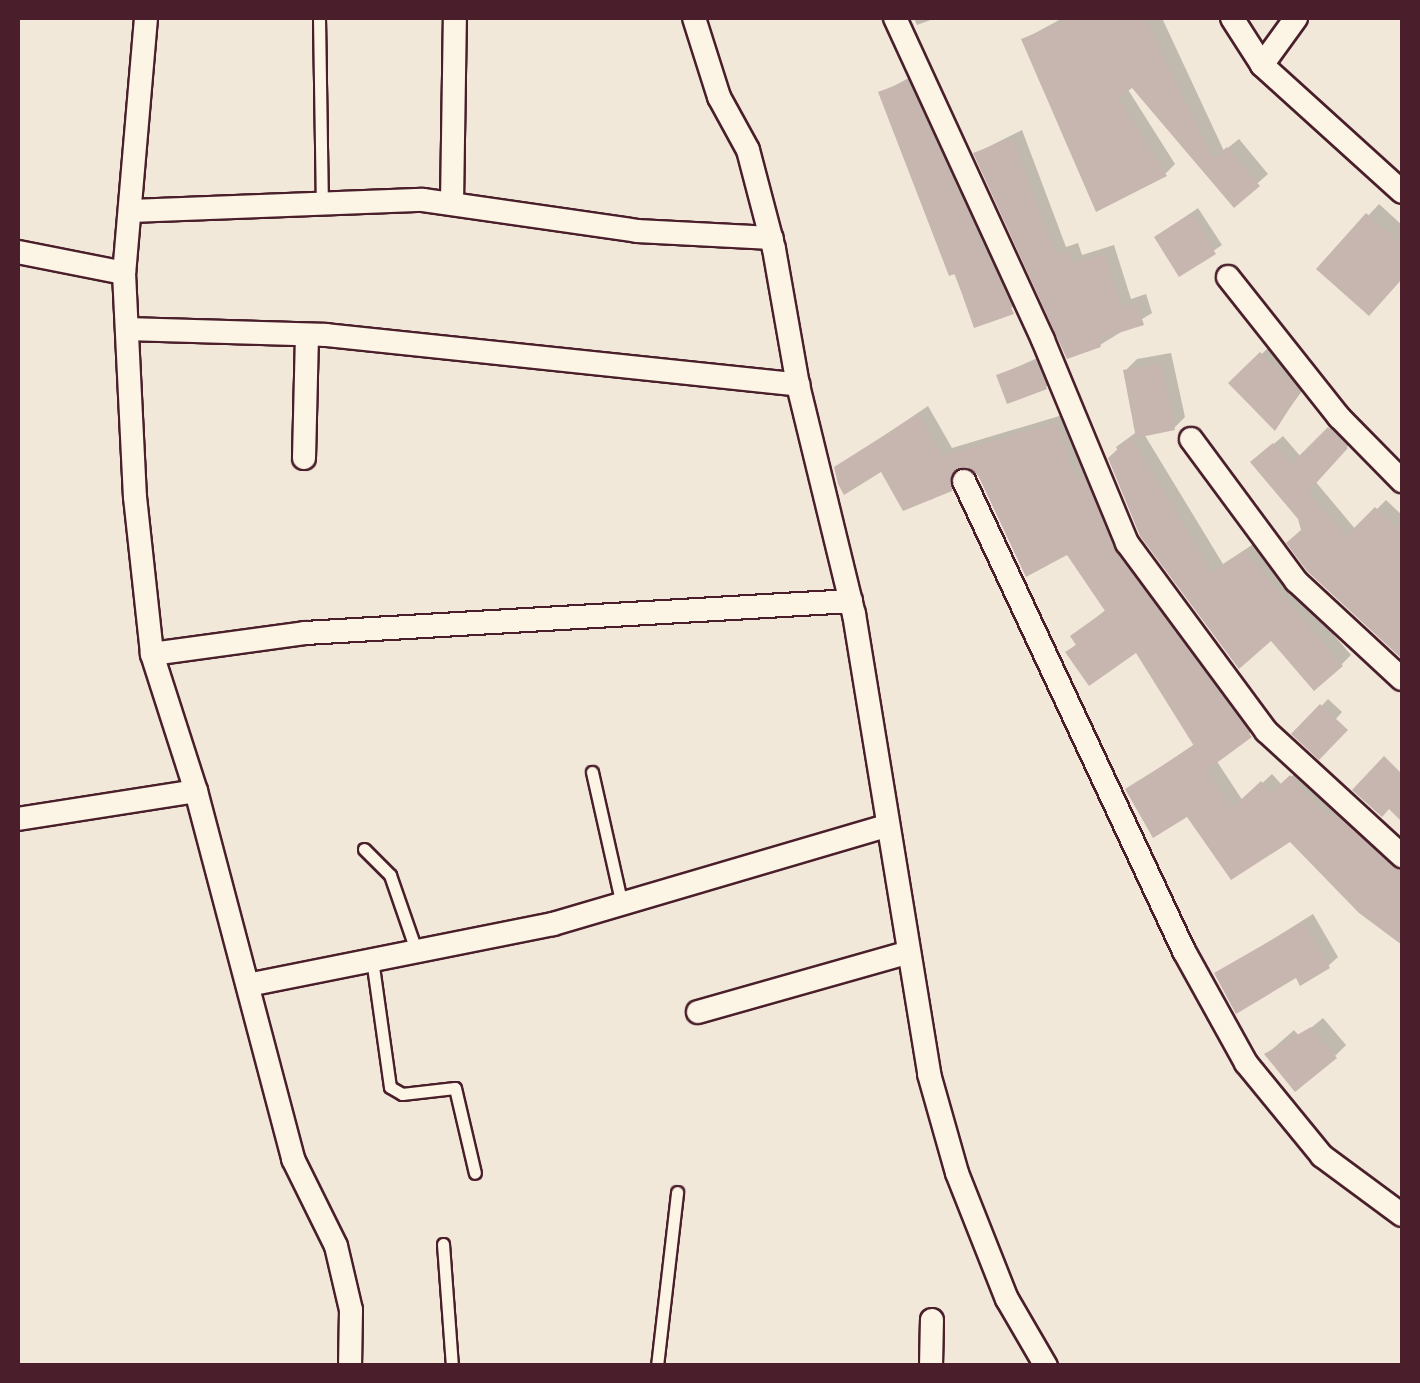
<!DOCTYPE html>
<html>
<head>
<meta charset="utf-8">
<style>
  body { margin:0 }
  #map { position:relative; width:1420px; height:1383px; overflow:hidden; background:#f1e8da; font-family:Pangolin,sans-serif }
  div>[style] { position:absolute }
  .shadow>* { inset:0; background:#0003 }
  .building>* { inset:0; background:#c7b6af }
  .roads { filter:drop-shadow(2px 0 #4a1f2b) drop-shadow(-2px 0 #4a1f2b) drop-shadow(0 2px #4a1f2b) drop-shadow(0 -2px #4a1f2b) }
  .service>* { height:11px; margin:-5.5px; padding:0 5.5px; transform-origin:5.5px; border-radius:5.5px; background:#fcf5e5 }
  .minor>* { height:22px; margin:-11px; padding:0 11px; transform-origin:11px; border-radius:11px; background:#fcf5e5 }
  span { translate:-50% -50%; white-space:nowrap; text-align:center; line-height:1.15; -webkit-text-stroke:10px #fcf5e5; paint-order:stroke }
  .frame { position:absolute; inset:0; border:20px solid #4a1f2b; pointer-events:none }
</style>
</head>
<body>
<div id="map">
  <div class="shadow">
    <div style="clip-path:polygon(914px 18px,936px 18px,917px 25px)"></div>
    <div style="clip-path:polygon(1063px 18px,1162px 18px,1224px 151px,1239px 139px,1268px 174px,1234px 204px,1133px 84px,1127px 88px,1175px 164px,1165px 174px,1024px 39px)"></div>
    <div style="clip-path:polygon(916px 74px,1021px 303px,975px 325px,881px 93px)"></div>
    <div style="clip-path:polygon(1022px 130px,1066px 247px,1078px 243px,1082px 255px,1114px 245px,1131px 299px,1146px 294px,1152px 313px,1100px 345px,976px 153px)"></div>
    <div style="clip-path:polygon(1379px 204px,1402px 225px,1402px 276px,1380px 302px,1320px 268px)"></div>
    <div style="clip-path:polygon(1198px 208px,1222px 245px,1180px 274px,1157px 237px)"></div>
    <div style="clip-path:polygon(1273px 343px,1310px 380px,1275px 428px,1232px 383px)"></div>
    <div style="clip-path:polygon(1171px 353px,1185px 417px,1174px 428px,1144px 434px,1223px 564px,1255px 543px,1351px 655px,1341px 665px,1271px 638px,1239px 665px,1116px 447px,1138px 431px,1126px 370px,1137px 359px)"></div>
    <div style="clip-path:polygon(1042px 356px,1053px 380px,1046px 387px,999px 375px)"></div>
    <div style="clip-path:polygon(928px 406px,952px 448px,1066px 414px,1084px 470px,1092px 466px,1123px 542px,1259px 726px,1216px 760px,1243px 801px,1272px 774px,1282px 785px,1301px 768px,1402px 859px,1402px 944px,1291px 839px,1188px 814px,1128px 789px,1196px 743px,1137px 649px,1068px 652px,1078px 643px,1073px 636px,1107px 609px,1067px 552px,1027px 574px,973px 465px,961px 468px,961px 479px,931px 500px,882px 468px,836px 468px)"></div>
    <div style="clip-path:polygon(1339px 421px,1355px 438px,1315px 481px,1356px 530px,1386px 500px,1402px 515px,1402px 656px,1309px 569px,1300px 518px,1262px 454px,1283px 436px,1301px 457px)"></div>
    <div style="clip-path:polygon(1328px 699px,1342px 712px,1334px 721px,1295px 734px)"></div>
    <div style="clip-path:polygon(1313px 914px,1338px 957px,1328px 966px,1297px 975px,1217px 974px)"></div>
    <div style="clip-path:polygon(1323px 1018px,1346px 1045px,1335px 1056px,1267px 1054px,1294px 1030px,1300px 1037px)"></div>
  </div>
  <div class="building">
    <div style="clip-path:polygon(1074px 18px,1145px 18px,1213px 159px,1227px 147px,1260px 186px,1234px 208px,1132px 88px,1118px 98px,1167px 176px,1096px 212px,1021px 39px)"></div>
    <div style="clip-path:polygon(907px 81px,1014px 314px,974px 328px,955px 274px,949px 276px,878px 92px)"></div>
    <div style="clip-path:polygon(1012px 138px,1056px 255px,1068px 251px,1072px 263px,1104px 254px,1121px 307px,1137px 303px,1144px 325px,1099px 339px,1101px 347px,1067px 359px,973px 153px)"></div>
    <div style="clip-path:polygon(1191px 213px,1216px 254px,1179px 277px,1154px 237px)"></div>
    <div style="clip-path:polygon(1366px 213px,1402px 245px,1402px 279px,1369px 316px,1316px 269px)"></div>
    <div style="clip-path:polygon(1260px 352px,1300px 392px,1275px 431px,1228px 383px)"></div>
    <div style="clip-path:polygon(1035px 361px,1047px 389px,1007px 404px,996px 375px)"></div>
    <div style="clip-path:polygon(1161px 363px,1175px 430px,1136px 438px,1123px 370px)"></div>
    <div style="clip-path:polygon(918px 414px,942px 456px,1057px 422px,1075px 477px,1082px 473px,1115px 552px,1252px 737px,1207px 770px,1232px 808px,1261px 781px,1271px 793px,1290px 775px,1328px 817px,1332px 812px,1402px 871px,1402px 945px,1359px 913px,1290px 842px,1231px 880px,1187px 817px,1153px 838px,1125px 789px,1194px 746px,1136px 653px,1089px 686px,1065px 652px,1076px 645px,1070px 636px,1105px 611px,1067px 555px,1026px 577px,978px 475px,966px 466px,951px 473px,952px 491px,903px 511px,881px 472px,844px 495px,838px 484px,834px 467px)"></div>
    <div style="clip-path:polygon(1328px 427px,1348px 448px,1308px 492px,1346px 536px,1375px 507px,1402px 532px,1402px 659px,1307px 571px,1286px 543px,1301px 530px,1298px 519px,1250px 462px,1273px 443px,1291px 464px)"></div>
    <div style="clip-path:polygon(1131px 437px,1212px 572px,1245px 551px,1343px 666px,1314px 691px,1271px 641px,1239px 669px,1140px 536px,1108px 458px)"></div>
    <div style="clip-path:polygon(1320px 704px,1348px 730px,1319px 760px,1291px 734px)"></div>
    <div style="clip-path:polygon(1384px 756px,1402px 774px,1402px 822px,1389px 809px,1382px 817px,1352px 790px)"></div>
    <div style="clip-path:polygon(1303px 922px,1330px 968px,1300px 986px,1296px 978px,1236px 1014px,1214px 973px)"></div>
    <div style="clip-path:polygon(1311px 1027px,1337px 1058px,1295px 1092px,1264px 1054px)"></div>
  </div>
  <div class="roads">
    <div class="service">
      <div style="left:319px;top:18px;width:183px;rotate:89.1deg"></div>
      <div style="left:592px;top:772px;width:136px;rotate:77.3deg"></div>
      <div style="left:364px;top:849px;width:37px;rotate:45deg"></div>
      <div style="left:390px;top:875px;width:79px;rotate:70.9deg"></div>
      <div style="left:372px;top:959px;width:129px;rotate:82deg"></div>
      <div style="left:390px;top:1087px;width:14px;rotate:30deg"></div>
      <div style="left:402px;top:1094px;width:53px;rotate:-6.5deg"></div>
      <div style="left:455px;top:1088px;width:87px;rotate:76.8deg"></div>
      <div style="left:443px;top:1244px;width:122px;rotate:85.8deg"></div>
      <div style="left:657px;top:1366px;width:175px;rotate:-83.4deg"></div>
    </div>
    <div class="minor">
      <div style="left:146px;top:18px;width:256px;rotate:94.9deg"></div>
      <div style="left:124px;top:273px;width:224px;rotate:87.2deg"></div>
      <div style="left:135px;top:497px;width:158px;rotate:83.8deg"></div>
      <div style="left:152px;top:654px;width:144px;rotate:72.2deg"></div>
      <div style="left:196px;top:791px;width:381px;rotate:75.2deg"></div>
      <div style="left:293px;top:1159px;width:97px;rotate:63.7deg"></div>
      <div style="left:336px;top:1246px;width:66px;rotate:76.8deg"></div>
      <div style="left:351px;top:1310px;width:56px;rotate:91deg"></div>
      <div style="left:694px;top:18px;width:83px;rotate:72.4deg"></div>
      <div style="left:719px;top:97px;width:60px;rotate:61.3deg"></div>
      <div style="left:748px;top:150px;width:102px;rotate:75.3deg"></div>
      <div style="left:774px;top:249px;width:138px;rotate:80deg"></div>
      <div style="left:798px;top:385px;width:236px;rotate:76.3deg"></div>
      <div style="left:854px;top:614px;width:466px;rotate:80.7deg"></div>
      <div style="left:929px;top:1074px;width:103px;rotate:74.2deg"></div>
      <div style="left:957px;top:1173px;width:136px;rotate:68.4deg"></div>
      <div style="left:1007px;top:1299px;width:78px;rotate:59.8deg"></div>
      <div style="left:895px;top:18px;width:354px;rotate:65.3deg"></div>
      <div style="left:1043px;top:340px;width:220px;rotate:67.5deg"></div>
      <div style="left:1127px;top:543px;width:234px;rotate:53.5deg"></div>
      <div style="left:1266px;top:731px;width:185px;rotate:42.6deg"></div>
      <div style="left:1232px;top:18px;width:56px;rotate:57.4deg"></div>
      <div style="left:1262px;top:65px;width:189px;rotate:42.2deg"></div>
      <div style="left:1262px;top:65px;width:58px;rotate:-54.1deg"></div>
      <div style="left:452px;top:202px;width:184px;rotate:-89.1deg"></div>
      <div style="left:131px;top:211px;width:292px;rotate:-2.2deg"></div>
      <div style="left:423px;top:200px;width:216px;rotate:8.2deg"></div>
      <div style="left:637px;top:231px;width:135px;rotate:3deg"></div>
      <div style="left:18px;top:252px;width:108px;rotate:11.2deg"></div>
      <div style="left:1228px;top:277px;width:179px;rotate:51.6deg"></div>
      <div style="left:1339px;top:417px;width:90px;rotate:45.5deg"></div>
      <div style="left:129px;top:329px;width:197px;rotate:1.7deg"></div>
      <div style="left:326px;top:335px;width:475px;rotate:6deg"></div>
      <div style="left:1191px;top:439px;width:177px;rotate:53.5deg"></div>
      <div style="left:1296px;top:581px;width:144px;rotate:42.8deg"></div>
      <div style="left:304px;top:458px;width:123px;rotate:-88.6deg"></div>
      <div style="left:964px;top:481px;width:519px;rotate:64.92deg"></div>
      <div style="left:1184px;top:951px;width:128px;rotate:61deg"></div>
      <div style="left:1246px;top:1063px;width:120px;rotate:50.7deg"></div>
      <div style="left:1322px;top:1156px;width:99px;rotate:36.4deg"></div>
      <div style="left:152px;top:654px;width:154px;rotate:-7.8deg"></div>
      <div style="left:305px;top:633px;width:547px;rotate:-3.35deg"></div>
      <div style="left:18px;top:819px;width:180px;rotate:-8.9deg"></div>
      <div style="left:248px;top:985px;width:311px;rotate:-11.3deg"></div>
      <div style="left:553px;top:924px;width:346px;rotate:-16.4deg"></div>
      <div style="left:698px;top:1012px;width:216px;rotate:-15.8deg"></div>
      <div style="left:931px;top:1366px;width:46px;rotate:-88.8deg"></div>
    </div>
  </div>
  <div class="frame"></div>
</div>
</body>
</html>
